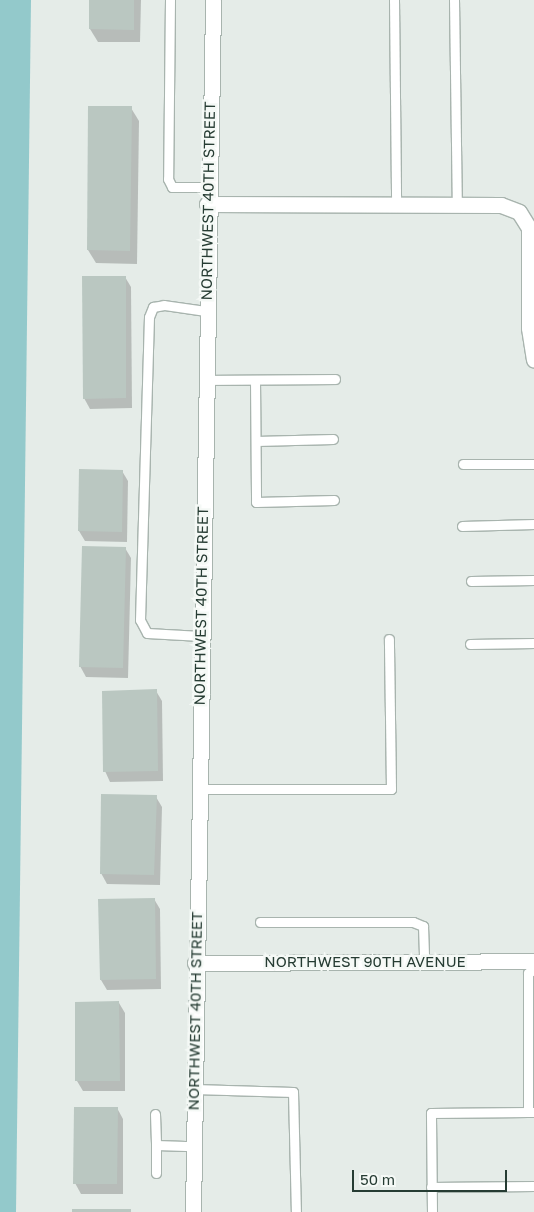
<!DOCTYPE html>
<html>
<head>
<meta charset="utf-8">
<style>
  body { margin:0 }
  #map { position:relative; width:534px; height:1212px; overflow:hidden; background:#e5ece8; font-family:"Golos Text",sans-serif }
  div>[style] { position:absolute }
  .water>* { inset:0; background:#93c9cb }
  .shadow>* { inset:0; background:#0003 }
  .building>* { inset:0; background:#bac7c1 }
  .roads { filter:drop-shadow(1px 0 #a8b4ae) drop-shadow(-1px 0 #a8b4ae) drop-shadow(0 1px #a8b4ae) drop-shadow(0 -1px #a8b4ae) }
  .service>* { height:9px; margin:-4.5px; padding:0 4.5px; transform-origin:4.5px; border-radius:4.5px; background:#fff }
  .minor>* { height:15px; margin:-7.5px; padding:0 7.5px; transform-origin:7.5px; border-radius:7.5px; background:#fff }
  .tertiary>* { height:15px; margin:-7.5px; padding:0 7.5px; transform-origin:7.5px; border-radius:7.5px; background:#fff }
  span { translate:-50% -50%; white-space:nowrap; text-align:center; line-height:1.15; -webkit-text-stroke:5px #f5f9f6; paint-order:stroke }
  .street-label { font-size:15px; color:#263c33 }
  .scale { position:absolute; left:352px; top:1170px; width:155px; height:22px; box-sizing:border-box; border:2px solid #263c33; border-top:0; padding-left:6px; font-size:15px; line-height:18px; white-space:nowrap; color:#263c33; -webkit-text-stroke:4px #f5f9f6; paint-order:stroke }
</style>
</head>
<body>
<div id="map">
  <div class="water">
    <div style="clip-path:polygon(0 0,31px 0,16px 1212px,0 1212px)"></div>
  </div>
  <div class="shadow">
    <div style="clip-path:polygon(91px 0,141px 0,140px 42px,98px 42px,90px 29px)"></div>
    <div style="clip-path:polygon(89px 107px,131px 108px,139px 121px,137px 264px,96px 263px,88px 250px)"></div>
    <div style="clip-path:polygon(125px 277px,131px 287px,132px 408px,90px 409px,84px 398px)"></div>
    <div style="clip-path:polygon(80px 470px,122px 471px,128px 481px,127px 542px,85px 541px,79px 531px)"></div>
    <div style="clip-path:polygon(125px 548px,131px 558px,128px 678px,86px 677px,80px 666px)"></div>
    <div style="clip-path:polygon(156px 691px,162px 701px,163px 781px,110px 782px,105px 771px)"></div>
    <div style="clip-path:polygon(156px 797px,162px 807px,160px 885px,107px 884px,101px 873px)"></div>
    <div style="clip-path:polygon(154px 899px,160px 909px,161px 989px,107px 990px,101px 980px)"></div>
    <div style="clip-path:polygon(119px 1003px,125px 1013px,125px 1091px,83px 1091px,77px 1081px)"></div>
    <div style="clip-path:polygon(117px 1108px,123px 1119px,123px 1194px,81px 1194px,75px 1183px)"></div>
  </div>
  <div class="building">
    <div style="clip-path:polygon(89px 0,134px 0,134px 30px,89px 29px)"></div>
    <div style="clip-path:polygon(88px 106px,132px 106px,130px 251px,87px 250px)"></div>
    <div style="clip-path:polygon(82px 276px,126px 276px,126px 398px,83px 399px)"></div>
    <div style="clip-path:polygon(79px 469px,123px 470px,122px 532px,78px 531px)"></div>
    <div style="clip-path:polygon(82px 546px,126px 547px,123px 668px,79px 667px)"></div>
    <div style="clip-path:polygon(157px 689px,158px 771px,103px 772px,102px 691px)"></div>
    <div style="clip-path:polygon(101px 794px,157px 795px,154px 875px,100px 874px)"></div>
    <div style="clip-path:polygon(155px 898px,156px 979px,100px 980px,98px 899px)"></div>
    <div style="clip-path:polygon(119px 1001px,120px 1081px,75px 1081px,75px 1002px)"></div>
    <div style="clip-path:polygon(74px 1107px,118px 1107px,117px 1184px,73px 1184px)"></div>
    <div style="clip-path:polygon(72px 1209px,131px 1209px,131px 1212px,72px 1212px)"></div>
  </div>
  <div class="roads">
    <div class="service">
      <div style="left:170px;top:0;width:179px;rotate:90.6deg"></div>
      <div style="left:168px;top:179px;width:9px;rotate:63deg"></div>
      <div style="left:172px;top:187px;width:35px"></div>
      <div style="left:394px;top:0;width:205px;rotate:89.4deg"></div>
      <div style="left:454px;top:0;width:206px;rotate:89.2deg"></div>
      <div style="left:204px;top:380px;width:131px;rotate:-0.4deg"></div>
      <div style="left:255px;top:380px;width:122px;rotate:89.5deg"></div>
      <div style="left:256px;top:502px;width:78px;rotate:-1.5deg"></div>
      <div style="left:256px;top:441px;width:77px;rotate:-1.5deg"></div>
      <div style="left:463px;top:464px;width:71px"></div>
      <div style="left:462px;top:526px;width:72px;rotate:-1.6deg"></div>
      <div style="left:471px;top:581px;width:63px;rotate:-0.9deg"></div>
      <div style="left:201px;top:636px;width:54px;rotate:-176.8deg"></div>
      <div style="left:147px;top:633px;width:15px;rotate:-118deg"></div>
      <div style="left:140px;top:620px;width:303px;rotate:-88.3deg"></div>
      <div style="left:149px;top:317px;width:11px;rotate:-68deg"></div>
      <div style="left:153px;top:307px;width:11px;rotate:-10deg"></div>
      <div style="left:164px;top:305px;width:41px;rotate:8.3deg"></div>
      <div style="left:470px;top:644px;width:64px;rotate:-0.9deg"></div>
      <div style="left:198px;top:789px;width:193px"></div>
      <div style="left:391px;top:789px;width:150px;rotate:-90.8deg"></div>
      <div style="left:260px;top:922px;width:153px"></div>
      <div style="left:413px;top:922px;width:11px;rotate:22deg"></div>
      <div style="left:423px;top:926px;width:36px;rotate:88deg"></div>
      <div style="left:194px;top:1089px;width:99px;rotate:1.7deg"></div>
      <div style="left:293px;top:1092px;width:120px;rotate:88.6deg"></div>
      <div style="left:534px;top:1112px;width:6px;rotate:180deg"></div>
      <div style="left:528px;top:1112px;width:139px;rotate:-90deg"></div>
      <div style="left:528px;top:973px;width:7px;rotate:-27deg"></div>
      <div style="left:155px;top:1114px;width:31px;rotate:88deg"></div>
      <div style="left:156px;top:1145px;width:37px;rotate:2deg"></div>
      <div style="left:156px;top:1145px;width:28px;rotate:90deg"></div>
      <div style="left:431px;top:1187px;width:103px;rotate:-0.6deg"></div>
      <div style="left:432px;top:1212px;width:99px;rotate:-90.6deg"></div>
      <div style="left:431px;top:1113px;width:97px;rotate:-0.6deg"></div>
    </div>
    <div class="minor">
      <div style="left:207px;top:204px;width:294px;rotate:0.2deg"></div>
      <div style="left:501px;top:205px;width:19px;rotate:21deg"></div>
      <div style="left:519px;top:212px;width:19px;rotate:58deg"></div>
      <div style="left:529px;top:228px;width:100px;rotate:90deg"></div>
      <div style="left:529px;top:328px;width:32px;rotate:81deg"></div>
      <div style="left:195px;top:963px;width:339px;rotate:-0.3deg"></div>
    </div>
    <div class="tertiary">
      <div style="left:193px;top:1212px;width:1212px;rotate:-89.05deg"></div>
    </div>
  </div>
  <div class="street-label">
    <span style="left:208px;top:201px;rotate:-89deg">NORTHWEST 40TH STREET</span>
    <span style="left:201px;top:606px;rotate:-89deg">NORTHWEST 40TH STREET</span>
    <span style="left:365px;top:962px">NORTHWEST 90TH AVENUE</span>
    <span style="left:195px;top:1011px;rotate:-89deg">NORTHWEST 40TH STREET</span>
  </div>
  <div class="scale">50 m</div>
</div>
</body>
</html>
